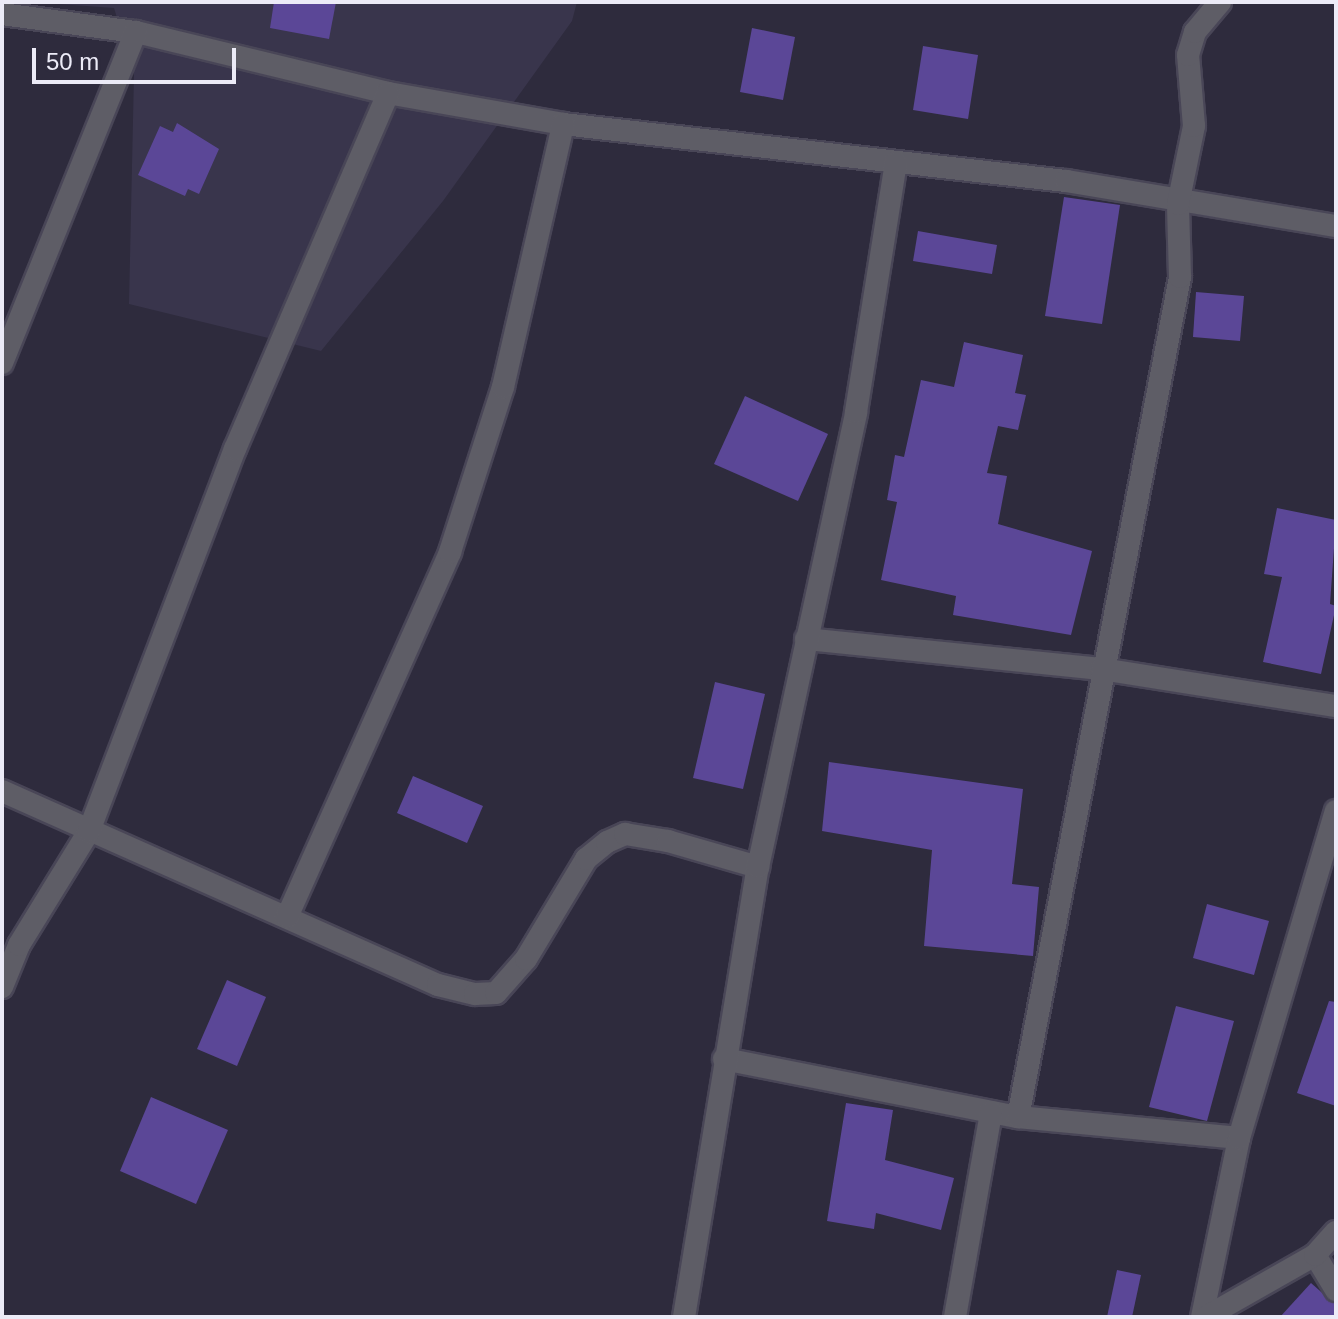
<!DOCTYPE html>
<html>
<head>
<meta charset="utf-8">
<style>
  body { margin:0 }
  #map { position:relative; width:1338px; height:1319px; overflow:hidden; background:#2e2b3d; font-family:Helvetica,sans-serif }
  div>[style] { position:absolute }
  .built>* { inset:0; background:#39354c }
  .building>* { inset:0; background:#5b4797 }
  .roads { filter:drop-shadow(2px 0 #494657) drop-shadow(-2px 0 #494657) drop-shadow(0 2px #494657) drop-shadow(0 -2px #494657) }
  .minor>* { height:22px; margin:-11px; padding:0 11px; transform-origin:11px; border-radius:11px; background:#5e5d66 }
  span { translate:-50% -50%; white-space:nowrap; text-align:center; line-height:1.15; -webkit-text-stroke:8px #2e2b3d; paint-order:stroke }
  .frame { position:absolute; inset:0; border:4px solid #ecebf7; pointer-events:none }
  .scale { position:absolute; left:32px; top:48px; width:204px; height:36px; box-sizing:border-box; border:4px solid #ecebf7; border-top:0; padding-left:10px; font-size:24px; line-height:28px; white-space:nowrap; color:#ecebf7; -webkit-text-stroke:6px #2e2b3d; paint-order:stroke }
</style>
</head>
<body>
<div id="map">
  <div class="built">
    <div style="clip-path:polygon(30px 2px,577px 2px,572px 21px,443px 201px,321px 351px,129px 304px,134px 74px,114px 8px)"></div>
  </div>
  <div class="building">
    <div style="clip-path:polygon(274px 2px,336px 2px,329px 39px,270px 28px)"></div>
    <div style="clip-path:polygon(752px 28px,795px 37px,783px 100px,740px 92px)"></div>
    <div style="clip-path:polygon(923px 46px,978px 55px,968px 119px,913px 110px)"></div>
    <div style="clip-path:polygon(177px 123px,219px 149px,199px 194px,188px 189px,185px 196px,138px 175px,160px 126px,173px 132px)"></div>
    <div style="clip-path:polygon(1064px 197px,1120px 205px,1102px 324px,1045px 316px)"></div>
    <div style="clip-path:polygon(918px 231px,997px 245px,992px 274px,913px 261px)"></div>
    <div style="clip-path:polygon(1196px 292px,1244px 296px,1240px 341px,1193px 337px)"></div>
    <div style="clip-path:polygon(964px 342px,1023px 355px,1015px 393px,1026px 395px,1018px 430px,998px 426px,987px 473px,1007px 476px,998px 524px,1092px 551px,1071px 635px,953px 615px,956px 596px,881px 580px,897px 502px,887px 500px,895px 455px,904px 457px,921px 380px,954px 387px)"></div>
    <div style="clip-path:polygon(745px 396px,828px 434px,798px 501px,714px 464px)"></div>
    <div style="clip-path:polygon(1277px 508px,1336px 520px,1330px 604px,1336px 606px,1321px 674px,1263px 662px,1282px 577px,1264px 574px)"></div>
    <div style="clip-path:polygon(715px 682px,765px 694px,743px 789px,693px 778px)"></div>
    <div style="clip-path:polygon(829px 762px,1023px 789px,1012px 884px,1039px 887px,1033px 956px,924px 946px,932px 850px,822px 831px)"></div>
    <div style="clip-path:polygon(413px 776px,483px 806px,467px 843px,397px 813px)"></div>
    <div style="clip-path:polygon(1207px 904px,1269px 921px,1254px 975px,1193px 958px)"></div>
    <div style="clip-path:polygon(227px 980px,266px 997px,237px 1066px,197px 1049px)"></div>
    <div style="clip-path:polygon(1329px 1001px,1336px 1002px,1336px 1106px,1297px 1093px)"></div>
    <div style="clip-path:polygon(1176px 1006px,1234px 1021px,1207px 1121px,1149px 1107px)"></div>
    <div style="clip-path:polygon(151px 1097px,228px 1130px,196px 1204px,120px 1171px)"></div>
    <div style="clip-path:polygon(846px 1103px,893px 1110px,885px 1160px,954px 1178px,941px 1230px,876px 1213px,874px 1229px,827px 1221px)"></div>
    <div style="clip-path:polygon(1117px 1270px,1141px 1275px,1132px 1317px,1107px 1317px)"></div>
    <div style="clip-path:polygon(1311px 1283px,1336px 1305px,1336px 1317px,1280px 1317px)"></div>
  </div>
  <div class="roads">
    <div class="minor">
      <div style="left:2px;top:14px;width:135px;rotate:7.7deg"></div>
      <div style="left:136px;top:32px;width:259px;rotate:13.6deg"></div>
      <div style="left:388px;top:93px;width:178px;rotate:10deg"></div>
      <div style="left:563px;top:124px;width:506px;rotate:6.47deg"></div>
      <div style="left:1066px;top:181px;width:274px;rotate:9.5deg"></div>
      <div style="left:2px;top:363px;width:357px;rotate:-68deg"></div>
      <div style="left:806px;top:639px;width:298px;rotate:5.8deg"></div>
      <div style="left:1102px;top:669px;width:237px;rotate:9deg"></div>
      <div style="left:2px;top:791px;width:477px;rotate:24deg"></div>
      <div style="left:438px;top:985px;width:38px;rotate:14deg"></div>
      <div style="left:475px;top:994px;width:21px;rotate:-3deg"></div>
      <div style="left:496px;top:993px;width:45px;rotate:-48.6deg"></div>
      <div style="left:526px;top:959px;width:117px;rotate:-59deg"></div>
      <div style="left:586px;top:859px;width:27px;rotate:-39deg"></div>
      <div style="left:607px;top:842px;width:20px;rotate:-24deg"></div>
      <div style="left:625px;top:834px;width:44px;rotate:9.2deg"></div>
      <div style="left:668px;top:841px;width:94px;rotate:16.1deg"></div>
      <div style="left:287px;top:917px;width:400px;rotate:-65.9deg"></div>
      <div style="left:450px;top:552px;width:173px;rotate:-72.2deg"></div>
      <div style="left:503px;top:387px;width:270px;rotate:-77.1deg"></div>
      <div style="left:2px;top:987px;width:45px;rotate:-68deg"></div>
      <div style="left:19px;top:945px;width:134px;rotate:-58.4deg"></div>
      <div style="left:89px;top:831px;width:409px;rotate:-69.1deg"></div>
      <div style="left:235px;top:449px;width:387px;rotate:-66.7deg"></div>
      <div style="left:724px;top:1059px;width:300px;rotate:11.2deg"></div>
      <div style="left:1018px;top:1117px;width:222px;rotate:5.4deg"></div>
      <div style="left:1018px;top:1117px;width:855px;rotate:-79.08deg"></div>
      <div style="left:1180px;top:277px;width:73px;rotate:-91.6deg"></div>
      <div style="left:1178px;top:204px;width:80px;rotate:-78.4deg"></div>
      <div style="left:1194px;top:126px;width:71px;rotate:-94.8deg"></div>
      <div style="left:1188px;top:55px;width:24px;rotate:-73deg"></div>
      <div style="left:1195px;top:32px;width:39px;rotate:-50deg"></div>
      <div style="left:1315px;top:1255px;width:41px;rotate:59deg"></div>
      <div style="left:684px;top:1317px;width:456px;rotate:-80.7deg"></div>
      <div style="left:758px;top:867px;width:465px;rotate:-77.8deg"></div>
      <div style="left:856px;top:412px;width:252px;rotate:-80.9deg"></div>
      <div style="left:955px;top:1317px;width:208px;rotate:-80deg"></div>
      <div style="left:1202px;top:1317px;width:183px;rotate:-78.3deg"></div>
      <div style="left:1239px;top:1138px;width:341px;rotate:-73.5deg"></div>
      <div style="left:1206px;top:1317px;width:125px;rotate:-29.6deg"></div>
      <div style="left:1315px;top:1255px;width:31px;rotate:-48deg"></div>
    </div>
  </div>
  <div class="frame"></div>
  <div class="scale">50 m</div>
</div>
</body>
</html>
